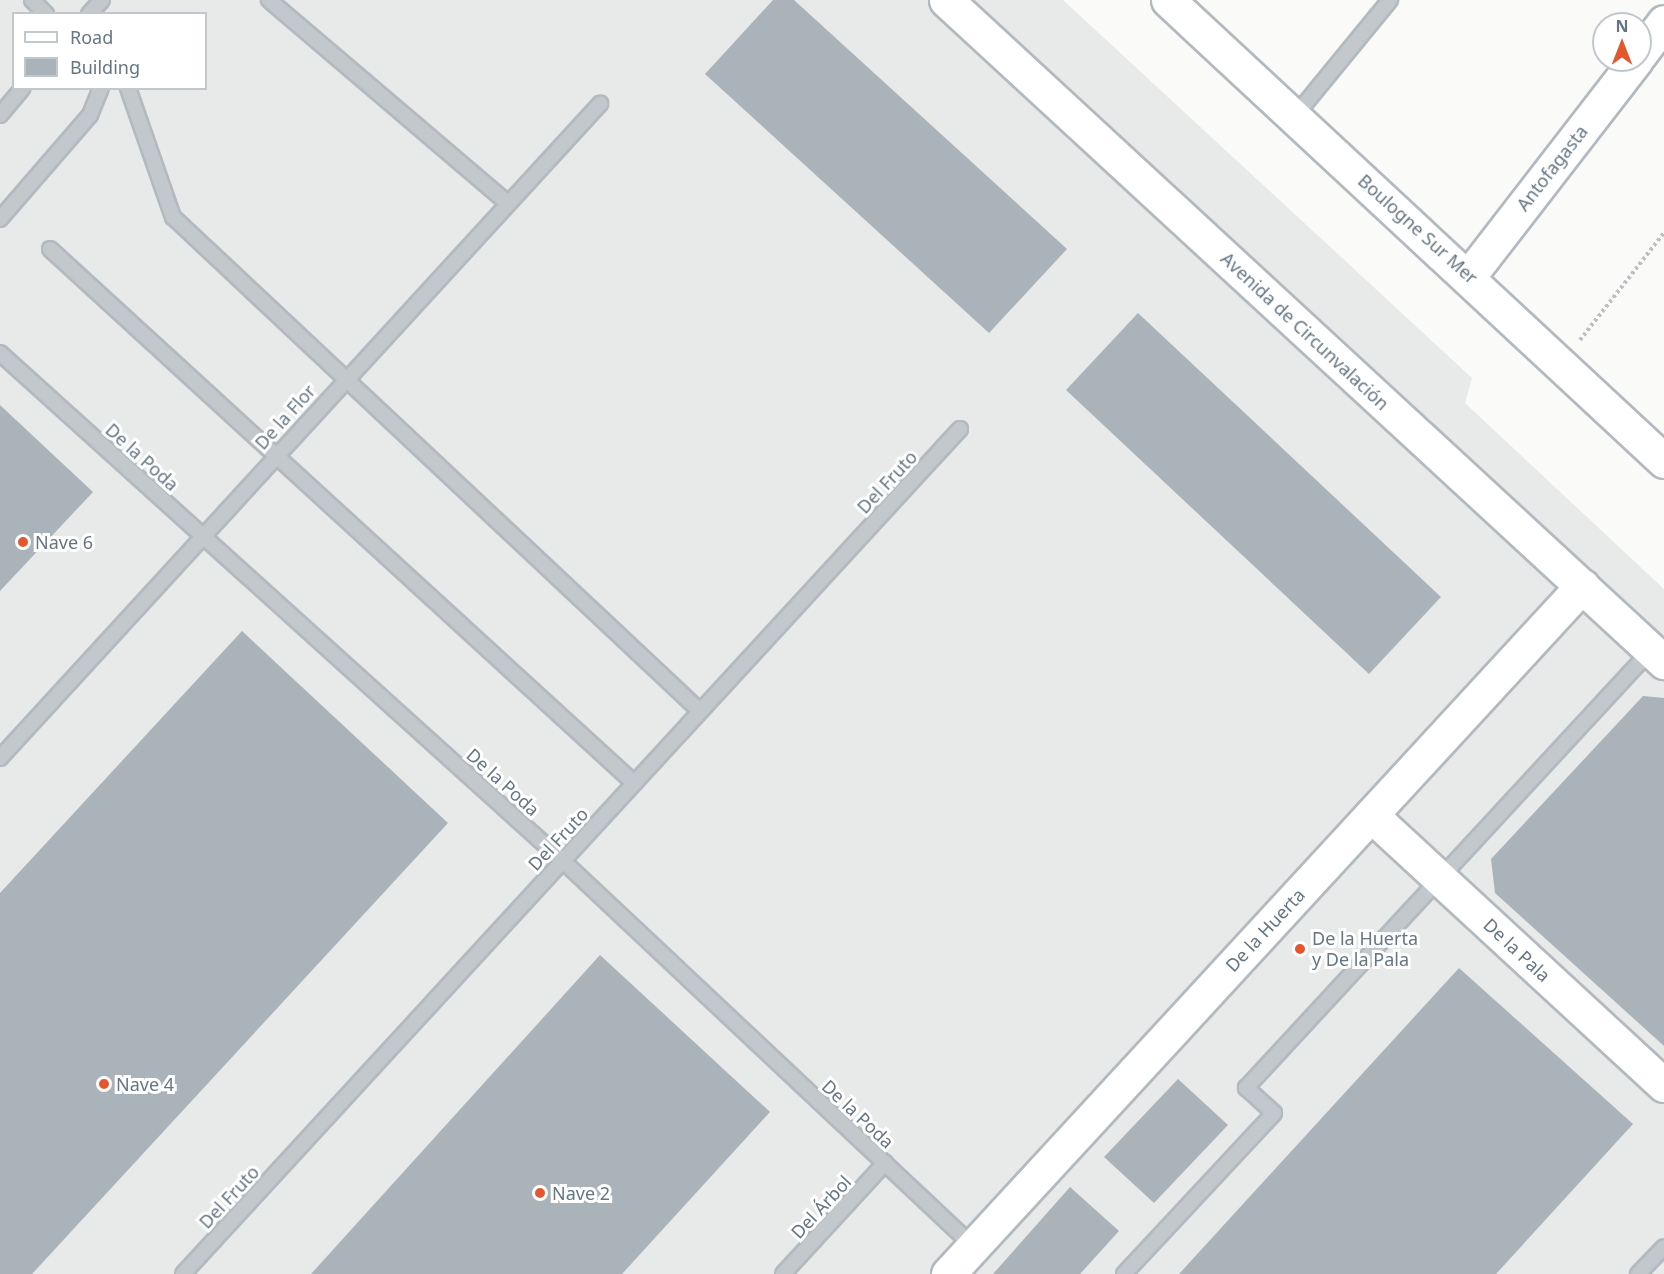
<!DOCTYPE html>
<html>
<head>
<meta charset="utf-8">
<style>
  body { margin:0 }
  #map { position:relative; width:1664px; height:1274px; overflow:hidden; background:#fafaf8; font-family:"Noto Sans",sans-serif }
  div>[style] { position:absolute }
  .built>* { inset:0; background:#e8e9e9 }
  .building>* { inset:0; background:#aab3b9 }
  .path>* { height:4px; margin-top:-2px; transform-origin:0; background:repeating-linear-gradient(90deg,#bbbfc2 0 3px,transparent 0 6px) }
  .roads { filter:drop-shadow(2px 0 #b3babf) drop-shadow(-2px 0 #b3babf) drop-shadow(0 2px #b3babf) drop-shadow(0 -2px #b3babf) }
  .lane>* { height:14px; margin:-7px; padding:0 7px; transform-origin:7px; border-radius:7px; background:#c3c8cc }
  .secondary>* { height:33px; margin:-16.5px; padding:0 16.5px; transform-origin:16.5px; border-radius:16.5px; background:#fff }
  .dots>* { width:16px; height:16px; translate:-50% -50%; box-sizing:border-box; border:3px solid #fff; border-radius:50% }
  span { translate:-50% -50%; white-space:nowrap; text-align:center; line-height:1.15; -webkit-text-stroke:6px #fff; paint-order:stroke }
  .street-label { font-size:18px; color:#657683 }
  .poi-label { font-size:18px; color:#657683 }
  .left { translate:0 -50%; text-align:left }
  .legend { position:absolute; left:12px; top:12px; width:195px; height:78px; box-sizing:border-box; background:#fff; border:2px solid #c1c8cd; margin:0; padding:8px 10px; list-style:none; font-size:18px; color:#657683 }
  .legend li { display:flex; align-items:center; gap:12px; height:30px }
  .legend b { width:30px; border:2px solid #c1c8cd }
  .north { position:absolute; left:1592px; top:12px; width:60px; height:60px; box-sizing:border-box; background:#fff; border:2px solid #c1c8cd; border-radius:50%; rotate:0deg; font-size:16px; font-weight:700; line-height:24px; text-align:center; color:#657683 }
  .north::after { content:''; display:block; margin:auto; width:21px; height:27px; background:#e4572e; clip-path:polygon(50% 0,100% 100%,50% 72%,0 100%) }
</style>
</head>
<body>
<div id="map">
  <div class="built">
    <div style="clip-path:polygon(evenodd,0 0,1063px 0,1472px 378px,1465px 403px,1664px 589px,1664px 1274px,0 1274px,0 0,14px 14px,206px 14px,206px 88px,14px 88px,14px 14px)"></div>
  </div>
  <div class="building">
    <div style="clip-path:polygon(773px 0,794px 0,1067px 249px,989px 333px,705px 74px)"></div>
    <div style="clip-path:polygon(1138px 313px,1441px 597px,1369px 674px,1066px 390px)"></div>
    <div style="clip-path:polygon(0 405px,93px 492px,0 591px)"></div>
    <div style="clip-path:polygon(242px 631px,448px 823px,32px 1274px,0 1274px,0 893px)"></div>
    <div style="clip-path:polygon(1643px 696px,1664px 698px,1664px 1046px,1495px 893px,1491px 859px)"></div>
    <div style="clip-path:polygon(600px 955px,770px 1112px,622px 1274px,311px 1274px)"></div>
    <div style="clip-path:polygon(1459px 968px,1633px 1124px,1496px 1274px,1179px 1274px)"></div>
    <div style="clip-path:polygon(1178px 1079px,1228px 1125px,1154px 1203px,1104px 1157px)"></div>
    <div style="clip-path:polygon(1070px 1187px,1119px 1231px,1080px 1274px,993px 1274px)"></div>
  </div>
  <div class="path">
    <div style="left:1580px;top:340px;width:136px;rotate:-51.9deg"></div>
  </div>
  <div class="roads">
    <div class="lane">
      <div style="left:32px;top:0;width:20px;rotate:45deg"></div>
      <div style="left:269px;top:0;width:311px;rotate:40.4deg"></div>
      <div style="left:89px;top:14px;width:19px;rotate:-47deg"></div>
      <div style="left:128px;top:88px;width:137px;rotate:70.8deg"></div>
      <div style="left:173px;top:217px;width:722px;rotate:43.15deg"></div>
      <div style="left:0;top:115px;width:35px;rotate:-50deg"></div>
      <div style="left:1295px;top:116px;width:150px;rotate:-50.7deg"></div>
      <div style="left:0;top:219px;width:138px;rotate:-49.1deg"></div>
      <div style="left:90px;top:115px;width:29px;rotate:-68deg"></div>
      <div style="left:50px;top:249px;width:791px;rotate:42.44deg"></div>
      <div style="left:0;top:353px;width:758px;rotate:42.06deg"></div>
      <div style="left:563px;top:861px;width:562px;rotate:43.2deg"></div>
      <div style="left:0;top:758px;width:888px;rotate:-47.47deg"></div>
      <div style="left:183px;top:1274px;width:1148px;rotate:-47.4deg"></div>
      <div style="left:783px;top:1274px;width:151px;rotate:-47.4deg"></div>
      <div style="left:1124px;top:1274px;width:220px;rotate:-47deg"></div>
      <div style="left:1274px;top:1113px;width:38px;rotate:-138deg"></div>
      <div style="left:1246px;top:1088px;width:597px;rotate:-47.24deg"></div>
      <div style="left:1638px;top:1274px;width:37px;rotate:-46deg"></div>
    </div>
    <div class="secondary">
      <div style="left:946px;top:0;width:977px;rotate:42.68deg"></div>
      <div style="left:1168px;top:0;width:677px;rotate:42.91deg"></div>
      <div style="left:1640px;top:54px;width:40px;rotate:-53deg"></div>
      <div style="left:1469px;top:276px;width:273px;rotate:-52.3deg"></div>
      <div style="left:1371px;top:815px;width:398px;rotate:42.7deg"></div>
      <div style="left:948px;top:1274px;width:936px;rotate:-47.34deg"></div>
    </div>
  </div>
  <div class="dots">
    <div style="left:23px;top:542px;background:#e4572e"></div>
    <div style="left:1300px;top:949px;background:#e4572e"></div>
    <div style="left:104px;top:1084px;background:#e4572e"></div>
    <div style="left:540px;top:1193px;background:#e4572e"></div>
  </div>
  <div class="street-label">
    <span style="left:1552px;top:168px;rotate:-52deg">Antofagasta</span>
    <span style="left:1418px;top:229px;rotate:42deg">Boulogne Sur Mer</span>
    <span style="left:1305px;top:331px;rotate:43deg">Avenida de Circunvalación</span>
    <span style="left:285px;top:417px;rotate:-48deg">De la Flor</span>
    <span style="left:142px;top:457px;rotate:42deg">De la Poda</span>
    <span style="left:887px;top:482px;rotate:-47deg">Del Fruto</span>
    <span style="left:503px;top:782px;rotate:42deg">De la Poda</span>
    <span style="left:558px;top:839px;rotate:-47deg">Del Fruto</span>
    <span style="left:1265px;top:930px;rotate:-47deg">De la Huerta</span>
    <span style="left:1517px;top:950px;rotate:43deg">De la Pala</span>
    <span style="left:858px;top:1114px;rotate:43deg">De la Poda</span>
    <span style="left:229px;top:1197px;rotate:-47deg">Del Fruto</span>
    <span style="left:821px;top:1207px;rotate:-47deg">Del Árbol</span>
  </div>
  <div class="poi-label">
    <span class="left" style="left:35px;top:542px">Nave 6</span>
    <span class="left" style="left:1312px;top:949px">De la Huerta<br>y De la Pala</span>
    <span class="left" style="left:116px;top:1084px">Nave 4</span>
    <span class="left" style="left:552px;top:1193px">Nave 2</span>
  </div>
  <ul class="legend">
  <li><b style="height:8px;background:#fff"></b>Road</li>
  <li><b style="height:16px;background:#aab3b9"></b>Building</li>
  </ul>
  <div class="north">N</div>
</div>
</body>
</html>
